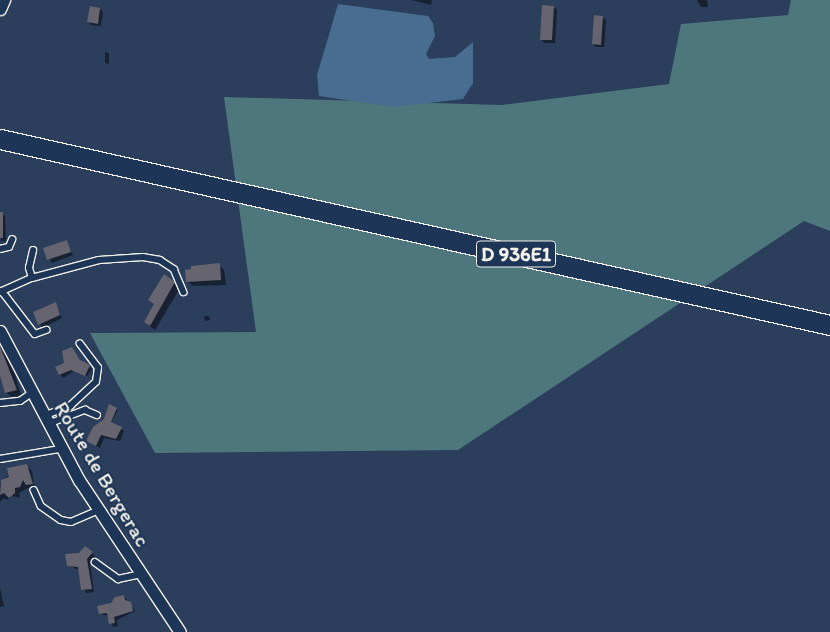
<!DOCTYPE html>
<html>
<head>
<meta charset="utf-8">
<style>
  body { margin:0 }
  #map { position:relative; width:830px; height:632px; overflow:hidden; background:#2b3e5c; font-family:Itim,sans-serif }
  div>[style] { position:absolute }
  .green>* { inset:0; background:#4d777c }
  .water>* { inset:0; background:#486d90 }
  .shadow>* { inset:0; background:#0007 }
  .building>* { inset:0; background:#65646f }
  .roads { filter:drop-shadow(1px 0 #f4f1e8) drop-shadow(-1px 0 #f4f1e8) drop-shadow(0 1px #f4f1e8) drop-shadow(0 -1px #f4f1e8) }
  .lane>* { height:5.5px; margin:-2.75px; padding:0 2.75px; transform-origin:2.75px; border-radius:2.75px; background:#1d3557 }
  .street>* { height:11px; margin:-5.5px; padding:0 5.5px; transform-origin:5.5px; border-radius:5.5px; background:#1d3557 }
  .primary>* { height:19px; margin:-9.5px; padding:0 9.5px; transform-origin:9.5px; border-radius:9.5px; background:#1d3557 }
  span { translate:-50% -50%; white-space:nowrap; text-align:center; line-height:1.15; -webkit-text-stroke:4px #1d3557; paint-order:stroke }
  .shield-label span { padding:1px 4px; background:#1d3557; border:1px solid; border-radius:4px; -webkit-text-stroke-width:0 }
  .shield-label { font-size:20px; color:#f4f1e8; font-weight:700 }
  .street-label { font-size:21px; color:#f4f1e8 }
</style>
</head>
<body>
<div id="map">
  <div class="green">
    <div style="clip-path:polygon(791px 0,830px 0,830px 231px,804px 221px,458px 450px,155px 453px,90px 333px,256px 332px,224px 97px,502px 105px,669px 84px,681px 24px,788px 15px)"></div>
  </div>
  <div class="water">
    <div style="clip-path:polygon(338px 4px,428px 16px,433px 23px,435px 36px,426px 54px,429px 59px,455px 57px,473px 42px,473px 83px,463px 99px,393px 107px,319px 96px,317px 75px)"></div>
  </div>
  <div class="shadow">
    <div style="clip-path:polygon(411px 0,431px 0,432px 1px,431px 5px)"></div>
    <div style="clip-path:polygon(697px 0,707px 0,708px 7px,701px 7px)"></div>
    <div style="clip-path:polygon(554px 7px,557px 10px,555px 43px,544px 43px,541px 39px)"></div>
    <div style="clip-path:polygon(100px 9px,103px 12px,101px 26px,91px 25px,88px 21px)"></div>
    <div style="clip-path:polygon(603px 17px,606px 20px,604px 47px,596px 47px,593px 44px)"></div>
    <div style="clip-path:polygon(105px 52px,109px 53px,109px 64px,105px 63px)"></div>
    <div style="clip-path:polygon(0 213px,5px 216px,6px 241px,1px 241px,1px 247px)"></div>
    <div style="clip-path:polygon(66px 242px,73px 255px,52px 263px,45px 249px)"></div>
    <div style="clip-path:polygon(219px 265px,224px 270px,226px 285px,193px 286px,187px 281px)"></div>
    <div style="clip-path:polygon(174px 283px,180px 288px,155px 330px,145px 322px)"></div>
    <div style="clip-path:polygon(55px 304px,62px 318px,42px 328px,35px 312px)"></div>
    <div style="clip-path:polygon(204px 316px,209px 316px,210px 320px,205px 321px)"></div>
    <div style="clip-path:polygon(0 346px,12px 365px,21px 395px,11px 397px,6px 392px,0 372px)"></div>
    <div style="clip-path:polygon(72px 348px,81px 362px,92px 369px,87px 376px,74px 371px,63px 378px,60px 374px)"></div>
    <div style="clip-path:polygon(109px 406px,118px 410px,111px 423px,124px 431px,120px 441px,104px 438px,100px 448px,88px 441px,105px 420px)"></div>
    <div style="clip-path:polygon(27px 466px,32px 471px,34px 485px,19px 493px,20px 498px,12px 496px,7px 500px,4px 498px,0 502px,0 484px,3px 479px)"></div>
    <div style="clip-path:polygon(92px 553px,95px 556px,90px 563px,94px 592px,86px 593px,79px 570px,68px 565px)"></div>
    <div style="clip-path:polygon(0 588px,4px 606px,0 607px)"></div>
    <div style="clip-path:polygon(124px 596px,135px 611px,117px 620px,118px 626px,113px 627px,109px 616px,100px 614px)"></div>
  </div>
  <div class="building">
    <div style="clip-path:polygon(542px 5px,554px 6px,552px 40px,540px 40px)"></div>
    <div style="clip-path:polygon(90px 6px,100px 8px,98px 24px,87px 22px)"></div>
    <div style="clip-path:polygon(594px 15px,603px 16px,601px 45px,592px 44px)"></div>
    <div style="clip-path:polygon(0 212px,3px 212px,3px 238px,0 238px)"></div>
    <div style="clip-path:polygon(67px 240px,71px 252px,47px 260px,43px 248px)"></div>
    <div style="clip-path:polygon(220px 263px,221px 280px,186px 282px,185px 270px,191px 269px,191px 266px)"></div>
    <div style="clip-path:polygon(164px 274px,175px 282px,150px 326px,144px 322px,154px 304px,148px 300px)"></div>
    <div style="clip-path:polygon(56px 302px,60px 315px,38px 325px,33px 312px)"></div>
    <div style="clip-path:polygon(0 346px,17px 390px,5px 393px,0 376px)"></div>
    <div style="clip-path:polygon(72px 347px,80px 360px,90px 365px,85px 376px,71px 370px,59px 375px,55px 367px,64px 363px,62px 351px)"></div>
    <div style="clip-path:polygon(109px 404px,117px 408px,111px 422px,122px 427px,116px 439px,101px 435px,96px 446px,86px 441px,93px 427px,104px 419px)"></div>
    <div style="clip-path:polygon(27px 464px,33px 484px,26px 485px,23px 480px,20px 487px,15px 488px,15px 493px,9px 498px,4px 493px,0 495px,1px 480px,9px 477px,7px 468px)"></div>
    <div style="clip-path:polygon(85px 546px,93px 552px,87px 559px,92px 589px,81px 590px,78px 567px,67px 566px,65px 554px,79px 553px)"></div>
    <div style="clip-path:polygon(124px 595px,125px 600px,131px 602px,133px 611px,114px 617px,115px 623px,109px 624px,107px 613px,99px 614px,97px 606px,111px 603px,115px 597px)"></div>
  </div>
  <div class="roads">
    <div class="lane">
      <div style="left:0;top:249px;width:9px;rotate:-13deg"></div>
      <div style="left:9px;top:247px;width:8px;rotate:-67deg"></div>
      <div style="left:32px;top:278px;width:10px;rotate:-107deg"></div>
      <div style="left:29px;top:268px;width:18px;rotate:-77deg"></div>
      <div style="left:2px;top:291px;width:54px;rotate:52.5deg"></div>
      <div style="left:35px;top:334px;width:12px;rotate:-20deg"></div>
      <div style="left:0;top:292px;width:35px;rotate:-24deg"></div>
      <div style="left:32px;top:278px;width:69px;rotate:-15deg"></div>
      <div style="left:99px;top:260px;width:44px;rotate:-3.9deg"></div>
      <div style="left:143px;top:257px;width:17px;rotate:10deg"></div>
      <div style="left:160px;top:260px;width:17px;rotate:33deg"></div>
      <div style="left:174px;top:269px;width:25px;rotate:67deg"></div>
      <div style="left:0;top:403px;width:20px;rotate:-6deg"></div>
      <div style="left:20px;top:401px;width:14px;rotate:-34deg"></div>
      <div style="left:43px;top:416px;width:29px;rotate:-20deg"></div>
      <div style="left:70px;top:406px;width:35px;rotate:-43deg"></div>
      <div style="left:96px;top:382px;width:14px;rotate:-82deg"></div>
      <div style="left:98px;top:368px;width:30px;rotate:-127deg"></div>
      <div style="left:48px;top:424px;width:40px;rotate:-21deg"></div>
      <div style="left:85px;top:410px;width:13px;rotate:23deg"></div>
      <div style="left:0;top:459px;width:61px;rotate:-9.5deg"></div>
      <div style="left:34px;top:490px;width:17px;rotate:66deg"></div>
      <div style="left:41px;top:506px;width:24px;rotate:35deg"></div>
      <div style="left:61px;top:520px;width:10px;rotate:11deg"></div>
      <div style="left:71px;top:522px;width:30px;rotate:-23deg"></div>
      <div style="left:95px;top:562px;width:29px;rotate:36deg"></div>
      <div style="left:118px;top:579px;width:25px;rotate:-12deg"></div>
    </div>
    <div class="street">
      <div style="left:0;top:9px;width:10px;rotate:-66deg"></div>
      <div style="left:0;top:331px;width:169px;rotate:62.1deg"></div>
      <div style="left:79px;top:480px;width:182px;rotate:56.4deg"></div>
    </div>
    <div class="primary">
      <div style="left:0;top:139px;width:851px;rotate:12.63deg"></div>
    </div>
  </div>
  <div class="shield-label">
    <span style="left:516px;top:254px">D 936E1</span>
  </div>
  <div class="street-label">
    <span style="left:102px;top:474px;rotate:59deg">Route de Bergerac</span>
  </div>
</div>
</body>
</html>
